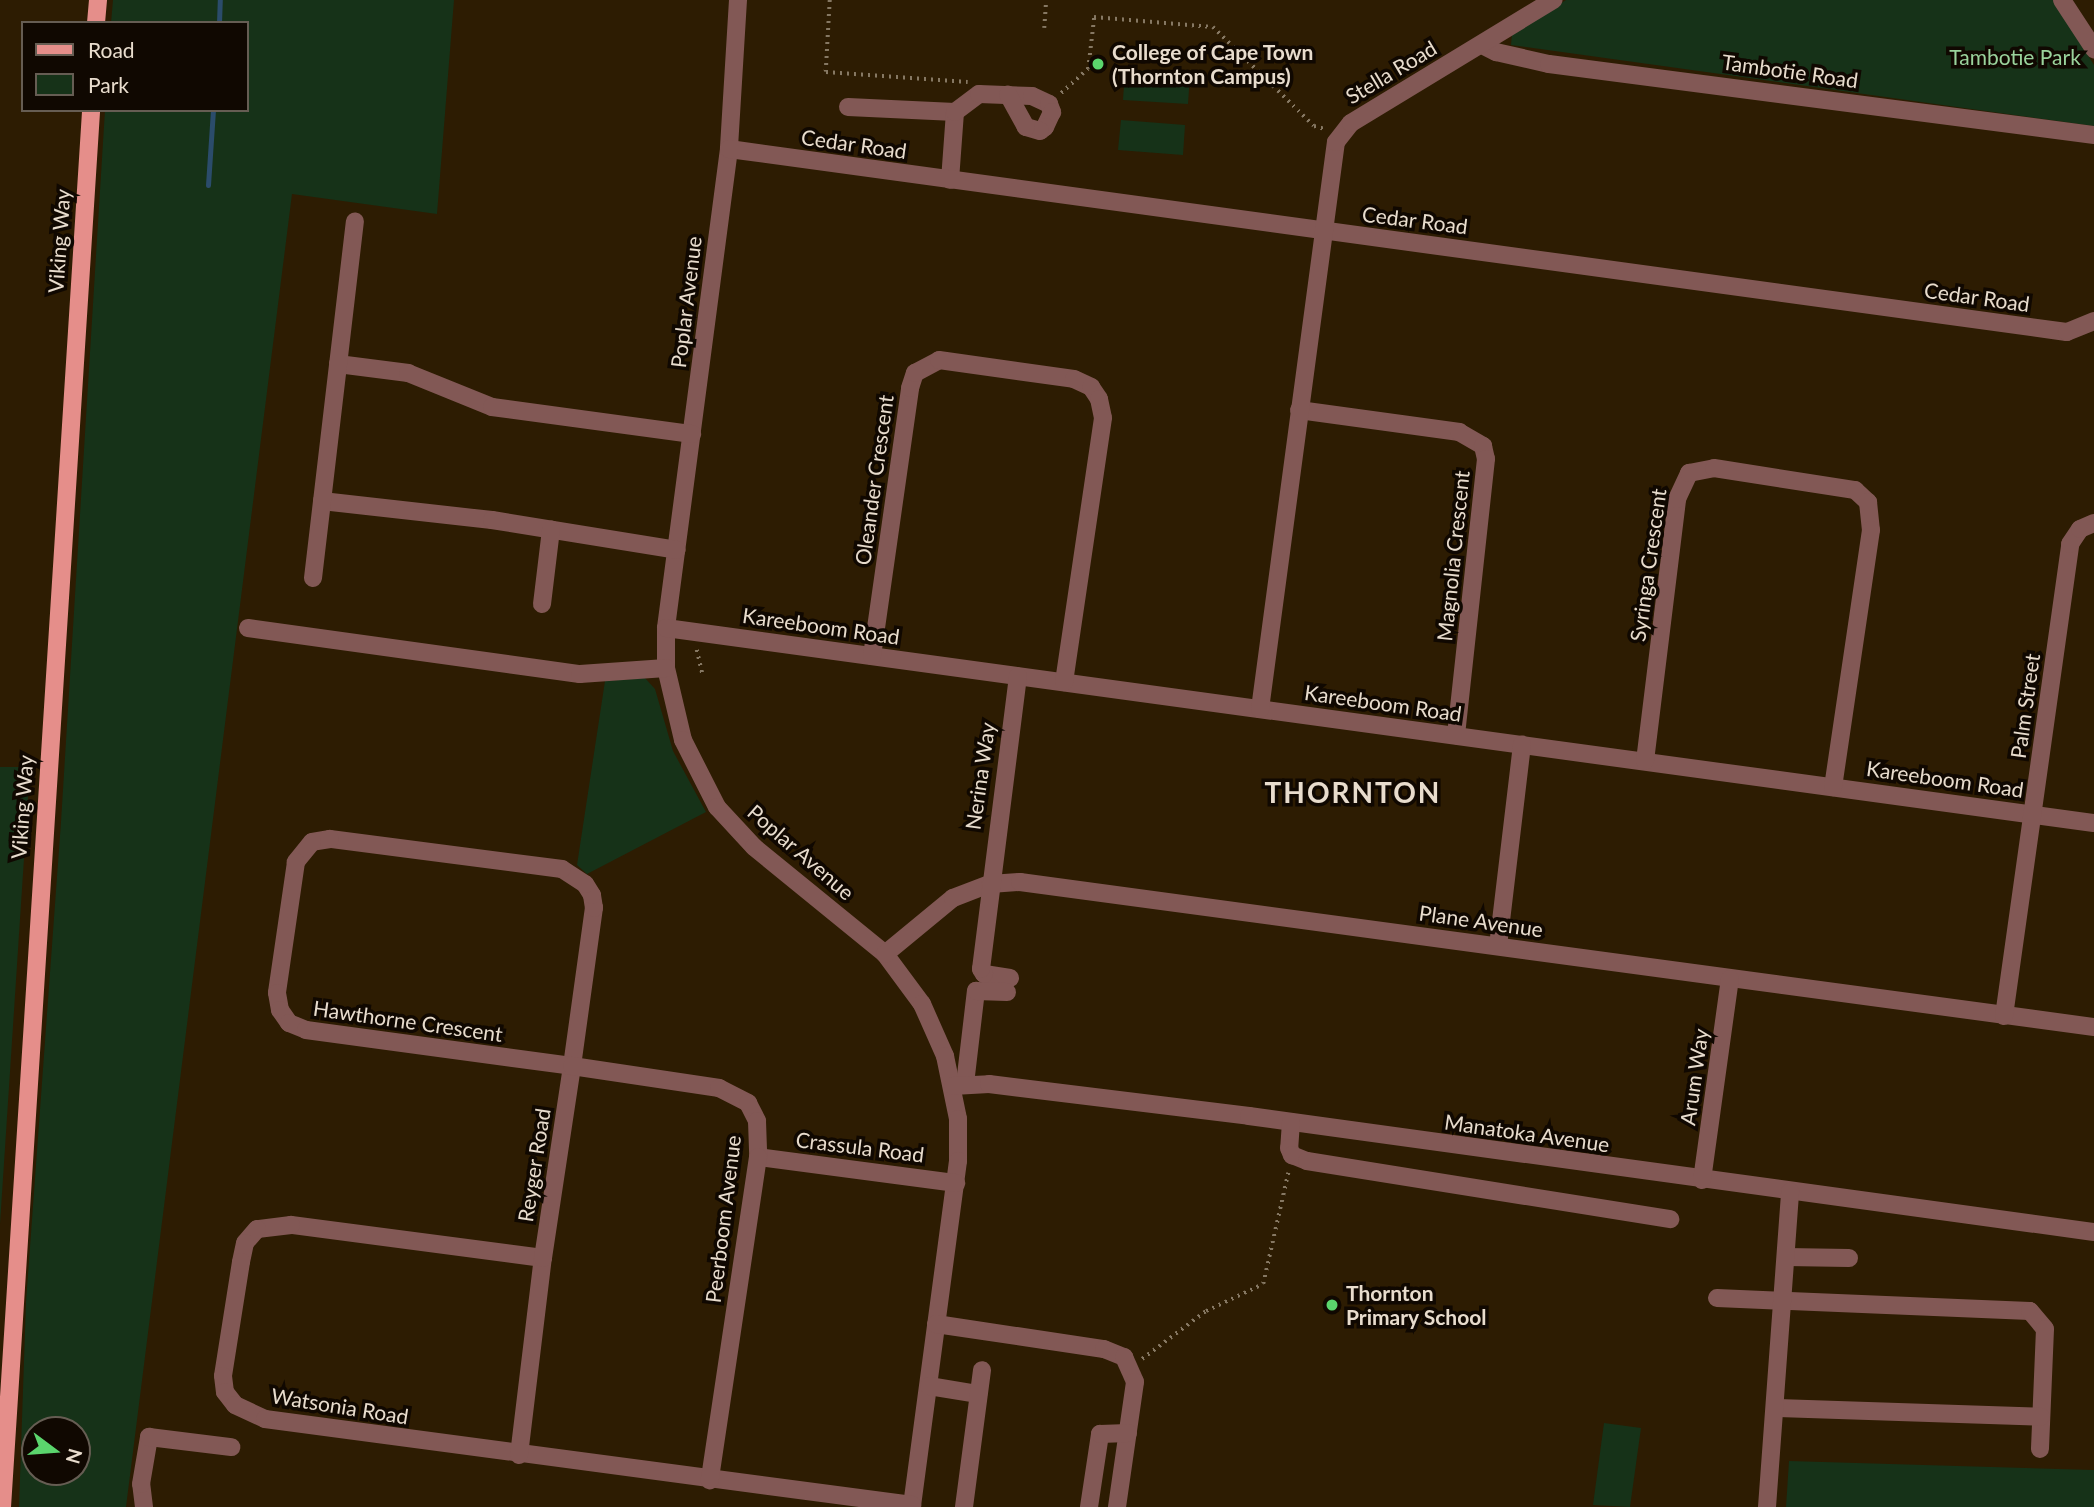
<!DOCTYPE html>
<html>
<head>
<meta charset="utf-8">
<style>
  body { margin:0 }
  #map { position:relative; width:2094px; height:1507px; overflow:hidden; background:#2d1c02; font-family:Lato,sans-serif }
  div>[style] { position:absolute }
  .green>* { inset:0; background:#163218 }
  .stream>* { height:5px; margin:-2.5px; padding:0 2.5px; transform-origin:2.5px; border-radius:2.5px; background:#2b4c6b }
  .path>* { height:3.5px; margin-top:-1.75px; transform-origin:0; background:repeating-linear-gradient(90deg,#867863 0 2px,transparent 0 7px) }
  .minor>* { height:18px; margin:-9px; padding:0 9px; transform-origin:9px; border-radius:9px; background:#825855 }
  .major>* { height:18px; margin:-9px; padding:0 9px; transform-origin:9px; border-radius:9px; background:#e58e8a }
  .dots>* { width:19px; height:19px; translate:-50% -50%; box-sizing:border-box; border:4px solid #100801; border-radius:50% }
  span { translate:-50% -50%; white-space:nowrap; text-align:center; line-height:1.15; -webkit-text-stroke:7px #100801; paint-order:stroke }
  .poi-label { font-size:21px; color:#e8dccd; font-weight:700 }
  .left { translate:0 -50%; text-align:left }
  .park-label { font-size:21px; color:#9ad39c }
  .street-label { font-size:21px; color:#e8dccd }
  .district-label { font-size:28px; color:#e8dccd; font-weight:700; letter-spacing:2px }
  .legend { position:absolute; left:21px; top:21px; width:228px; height:91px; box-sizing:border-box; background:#100801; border:2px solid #665d53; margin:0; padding:9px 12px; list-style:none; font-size:21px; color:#e8dccd }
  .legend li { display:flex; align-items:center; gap:14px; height:35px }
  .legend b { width:35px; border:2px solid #665d53 }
  .north { position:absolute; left:21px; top:1416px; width:70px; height:70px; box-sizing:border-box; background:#100801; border:2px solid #665d53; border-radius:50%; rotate:106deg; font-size:19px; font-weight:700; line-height:28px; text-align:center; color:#e8dccd }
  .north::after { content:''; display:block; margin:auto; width:24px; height:32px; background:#5bd56d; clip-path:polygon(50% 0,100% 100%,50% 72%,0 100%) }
</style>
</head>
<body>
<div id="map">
  <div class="green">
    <div style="clip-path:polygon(evenodd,113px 0,454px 0,437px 214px,292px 194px,126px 1507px,19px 1507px,26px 1302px,61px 822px,105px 110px,247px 110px,247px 23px,111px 23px,113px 0,35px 1430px,77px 1430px,77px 1472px,35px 1472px,35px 1430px)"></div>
    <div style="clip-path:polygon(1566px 0,2053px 0,2094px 65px,2094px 126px,1511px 45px,1512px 34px)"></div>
    <div style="clip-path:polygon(1125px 70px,1190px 74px,1188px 104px,1123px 100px)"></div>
    <div style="clip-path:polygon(1121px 120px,1185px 125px,1183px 155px,1118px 150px)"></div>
    <div style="clip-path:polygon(645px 678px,655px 689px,673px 751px,706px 812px,587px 874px,577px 865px,605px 681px)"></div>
    <div style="clip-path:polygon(0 767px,30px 767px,0 1224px)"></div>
    <div style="clip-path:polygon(1604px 1423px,1641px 1428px,1630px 1507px,1593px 1505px)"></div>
    <div style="clip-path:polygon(1789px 1461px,2094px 1470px,2094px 1507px,1786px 1507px)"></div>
  </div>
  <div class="stream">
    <div style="left:219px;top:23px;width:23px;rotate:-88deg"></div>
    <div style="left:208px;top:185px;width:75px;rotate:-86.2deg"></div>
  </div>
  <div class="path">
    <div style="left:830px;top:0;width:72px;rotate:93.2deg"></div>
    <div style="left:826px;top:72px;width:142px;rotate:4deg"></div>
    <div style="left:1044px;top:28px;width:28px;rotate:-86deg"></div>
    <div style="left:1061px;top:93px;width:36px;rotate:-42deg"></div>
    <div style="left:1088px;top:69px;width:52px;rotate:-83.4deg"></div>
    <div style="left:1094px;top:17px;width:119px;rotate:4.8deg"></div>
    <div style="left:1213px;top:27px;width:141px;rotate:44.4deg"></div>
    <div style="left:1314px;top:126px;width:11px;rotate:15deg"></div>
    <div style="left:697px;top:650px;width:27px;rotate:77deg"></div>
    <div style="left:1142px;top:1359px;width:80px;rotate:-36.9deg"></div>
    <div style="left:1206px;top:1311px;width:63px;rotate:-25.3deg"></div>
    <div style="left:1263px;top:1284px;width:114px;rotate:-77.3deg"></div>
  </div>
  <div class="minor">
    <div style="left:738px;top:0;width:149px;rotate:93.5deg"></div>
    <div style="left:729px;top:149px;width:483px;rotate:97.5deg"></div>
    <div style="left:666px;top:628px;width:40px;rotate:90deg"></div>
    <div style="left:666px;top:668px;width:74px;rotate:76.7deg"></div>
    <div style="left:683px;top:740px;width:75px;rotate:63.1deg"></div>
    <div style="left:717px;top:807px;width:54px;rotate:47.2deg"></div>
    <div style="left:754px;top:847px;width:169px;rotate:39.2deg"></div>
    <div style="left:885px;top:954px;width:62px;rotate:53.5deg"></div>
    <div style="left:922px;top:1004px;width:57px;rotate:66.1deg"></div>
    <div style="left:945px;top:1056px;width:64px;rotate:78.3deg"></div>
    <div style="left:958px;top:1119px;width:42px;rotate:90deg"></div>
    <div style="left:958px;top:1161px;width:349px;rotate:97.6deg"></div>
    <div style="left:2062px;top:0;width:59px;rotate:56.9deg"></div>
    <div style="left:1482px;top:45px;width:16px;rotate:27deg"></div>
    <div style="left:1496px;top:52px;width:54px;rotate:12.8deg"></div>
    <div style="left:1549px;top:64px;width:550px;rotate:7.42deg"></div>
    <div style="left:848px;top:107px;width:107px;rotate:2.7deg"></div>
    <div style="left:955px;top:112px;width:68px;rotate:94.2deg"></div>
    <div style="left:955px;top:112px;width:30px;rotate:-37deg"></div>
    <div style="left:979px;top:94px;width:53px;rotate:2.2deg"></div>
    <div style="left:1032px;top:96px;width:19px;rotate:25deg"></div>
    <div style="left:1049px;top:104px;width:9px;rotate:69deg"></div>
    <div style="left:1052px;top:112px;width:17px;rotate:115deg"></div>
    <div style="left:1045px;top:127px;width:6px;rotate:141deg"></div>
    <div style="left:1040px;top:131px;width:15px;rotate:-164deg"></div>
    <div style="left:1026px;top:127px;width:37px;rotate:-119deg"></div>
    <div style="left:729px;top:149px;width:1350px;rotate:7.79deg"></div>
    <div style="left:2067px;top:332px;width:29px;rotate:-22deg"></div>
    <div style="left:338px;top:364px;width:71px;rotate:7.3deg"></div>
    <div style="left:408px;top:373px;width:91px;rotate:22deg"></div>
    <div style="left:492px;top:407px;width:202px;rotate:7.7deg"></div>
    <div style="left:1299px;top:410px;width:162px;rotate:7.8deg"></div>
    <div style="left:1459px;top:432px;width:28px;rotate:30deg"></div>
    <div style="left:1483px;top:446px;width:13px;rotate:77deg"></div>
    <div style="left:1486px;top:459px;width:278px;rotate:96.2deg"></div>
    <div style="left:322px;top:501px;width:171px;rotate:6.4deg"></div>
    <div style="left:492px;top:520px;width:187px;rotate:9.2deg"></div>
    <div style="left:313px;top:578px;width:359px;rotate:-83.3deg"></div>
    <div style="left:542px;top:604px;width:75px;rotate:-83.1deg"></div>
    <div style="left:248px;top:628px;width:335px;rotate:7.9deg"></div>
    <div style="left:580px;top:674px;width:86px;rotate:-4deg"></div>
    <div style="left:666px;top:628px;width:1441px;rotate:7.78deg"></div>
    <div style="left:872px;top:656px;width:271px;rotate:-81.9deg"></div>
    <div style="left:910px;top:388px;width:16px;rotate:-72deg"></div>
    <div style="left:915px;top:373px;width:27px;rotate:-28deg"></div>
    <div style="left:939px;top:360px;width:136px;rotate:8deg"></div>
    <div style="left:1074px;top:379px;width:19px;rotate:25deg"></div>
    <div style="left:1091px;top:387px;width:14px;rotate:56deg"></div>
    <div style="left:1099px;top:399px;width:19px;rotate:78deg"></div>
    <div style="left:1103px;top:418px;width:267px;rotate:98.4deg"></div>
    <div style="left:1260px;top:709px;width:572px;rotate:-82.37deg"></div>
    <div style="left:1336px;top:142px;width:24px;rotate:-52deg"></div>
    <div style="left:1351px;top:123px;width:237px;rotate:-31.3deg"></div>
    <div style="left:1645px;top:761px;width:264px;rotate:-83deg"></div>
    <div style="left:1677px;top:499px;width:29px;rotate:-65deg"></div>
    <div style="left:1689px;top:473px;width:25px;rotate:-11deg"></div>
    <div style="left:1714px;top:468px;width:143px;rotate:8.9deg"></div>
    <div style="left:1855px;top:490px;width:18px;rotate:43deg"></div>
    <div style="left:1868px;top:502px;width:28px;rotate:84deg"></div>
    <div style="left:1871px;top:530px;width:260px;rotate:98.4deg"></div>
    <div style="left:1498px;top:946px;width:203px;rotate:-83.2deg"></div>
    <div style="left:885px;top:954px;width:88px;rotate:-39.5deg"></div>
    <div style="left:953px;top:898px;width:40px;rotate:-21deg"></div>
    <div style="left:990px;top:884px;width:30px;rotate:-4deg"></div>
    <div style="left:1020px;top:882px;width:1084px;rotate:7.69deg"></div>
    <div style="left:1010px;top:978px;width:26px;rotate:-171deg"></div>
    <div style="left:984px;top:974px;width:6px;rotate:-121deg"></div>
    <div style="left:981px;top:969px;width:295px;rotate:-82.8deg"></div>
    <div style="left:2004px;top:1016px;width:477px;rotate:-82deg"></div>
    <div style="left:2070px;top:544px;width:18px;rotate:-56deg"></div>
    <div style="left:2080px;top:529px;width:15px;rotate:-23deg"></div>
    <div style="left:965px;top:1084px;width:94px;rotate:-83.3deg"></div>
    <div style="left:976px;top:991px;width:31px;rotate:2deg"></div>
    <div style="left:953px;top:1086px;width:36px;rotate:-3deg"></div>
    <div style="left:989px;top:1084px;width:262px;rotate:7deg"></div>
    <div style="left:1249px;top:1116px;width:853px;rotate:7.82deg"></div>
    <div style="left:1291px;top:1122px;width:26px;rotate:94deg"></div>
    <div style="left:1289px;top:1148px;width:8px;rotate:67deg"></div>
    <div style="left:1292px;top:1155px;width:16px;rotate:22deg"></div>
    <div style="left:1307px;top:1161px;width:368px;rotate:9.1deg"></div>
    <div style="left:758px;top:1157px;width:200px;rotate:7.5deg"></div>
    <div style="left:1702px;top:1180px;width:203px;rotate:-82.1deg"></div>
    <div style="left:1786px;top:1257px;width:63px;rotate:0.9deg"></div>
    <div style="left:543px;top:1258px;width:254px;rotate:-172.5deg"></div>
    <div style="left:291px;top:1225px;width:34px;rotate:173deg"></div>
    <div style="left:257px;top:1229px;width:18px;rotate:131deg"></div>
    <div style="left:245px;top:1243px;width:19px;rotate:102deg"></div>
    <div style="left:241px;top:1262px;width:115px;rotate:99deg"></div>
    <div style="left:223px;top:1376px;width:16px;rotate:83deg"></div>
    <div style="left:225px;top:1392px;width:16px;rotate:52deg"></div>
    <div style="left:235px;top:1405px;width:33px;rotate:25deg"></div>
    <div style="left:265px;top:1419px;width:653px;rotate:7.57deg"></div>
    <div style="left:1717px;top:1298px;width:313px;rotate:2.4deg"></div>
    <div style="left:2030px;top:1311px;width:23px;rotate:50deg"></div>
    <div style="left:2045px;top:1329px;width:120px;rotate:92.4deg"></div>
    <div style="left:936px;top:1324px;width:170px;rotate:8.5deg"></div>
    <div style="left:1104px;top:1349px;width:22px;rotate:22deg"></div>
    <div style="left:1124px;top:1357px;width:27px;rotate:66deg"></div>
    <div style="left:1135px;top:1382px;width:126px;rotate:98.2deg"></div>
    <div style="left:929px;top:1386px;width:50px;rotate:9.3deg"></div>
    <div style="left:1776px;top:1408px;width:265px;rotate:1.9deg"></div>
    <div style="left:519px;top:1455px;width:198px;rotate:-83.1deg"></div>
    <div style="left:543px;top:1258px;width:194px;rotate:-81.4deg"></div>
    <div style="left:572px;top:1066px;width:160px;rotate:-82.1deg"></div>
    <div style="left:594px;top:908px;width:13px;rotate:-99deg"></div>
    <div style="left:592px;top:895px;width:13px;rotate:-122deg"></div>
    <div style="left:585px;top:884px;width:27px;rotate:-147deg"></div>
    <div style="left:562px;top:869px;width:234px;rotate:-172.6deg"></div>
    <div style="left:330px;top:839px;width:18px;rotate:171deg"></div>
    <div style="left:312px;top:842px;width:26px;rotate:129deg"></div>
    <div style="left:296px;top:862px;width:132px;rotate:98.3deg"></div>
    <div style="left:277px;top:993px;width:17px;rotate:80deg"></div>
    <div style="left:280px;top:1010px;width:16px;rotate:55deg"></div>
    <div style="left:289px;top:1023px;width:18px;rotate:22deg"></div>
    <div style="left:306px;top:1030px;width:268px;rotate:7.7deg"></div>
    <div style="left:572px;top:1066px;width:149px;rotate:8.5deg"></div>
    <div style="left:719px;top:1088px;width:33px;rotate:27deg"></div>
    <div style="left:748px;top:1103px;width:20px;rotate:63deg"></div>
    <div style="left:757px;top:1121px;width:36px;rotate:88deg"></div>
    <div style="left:758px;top:1157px;width:327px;rotate:98.5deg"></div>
    <div style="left:144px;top:1507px;width:23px;rotate:-97deg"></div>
    <div style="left:141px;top:1484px;width:48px;rotate:-80.3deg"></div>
    <div style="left:149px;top:1437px;width:83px;rotate:7deg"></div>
    <div style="left:964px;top:1507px;width:138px;rotate:-82.5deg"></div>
    <div style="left:1089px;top:1507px;width:74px;rotate:-81.4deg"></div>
    <div style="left:1100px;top:1434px;width:28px;rotate:-2deg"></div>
    <div style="left:1767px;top:1507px;width:316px;rotate:-85.8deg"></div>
  </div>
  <div class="major">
    <div style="left:96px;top:23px;width:23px;rotate:-85deg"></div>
    <div style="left:2px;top:1507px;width:1400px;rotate:-86.35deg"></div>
  </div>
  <div class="dots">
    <div style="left:1098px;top:64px;background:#5bd56d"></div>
    <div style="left:1332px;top:1305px;background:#5bd56d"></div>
  </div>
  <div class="poi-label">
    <span class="left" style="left:1112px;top:64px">College of Cape Town<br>(Thornton Campus)</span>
    <span class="left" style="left:1346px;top:1305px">Thornton<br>Primary School</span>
  </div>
  <div class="park-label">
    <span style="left:2015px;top:57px">Tambotie Park</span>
  </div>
  <div class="street-label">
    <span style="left:1790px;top:71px;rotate:8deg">Tambotie Road</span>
    <span style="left:1391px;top:72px;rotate:-31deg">Stella Road</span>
    <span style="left:854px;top:144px;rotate:8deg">Cedar Road</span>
    <span style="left:1415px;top:220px;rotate:7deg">Cedar Road</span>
    <span style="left:59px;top:241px;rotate:-86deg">Viking Way</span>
    <span style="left:1977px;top:297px;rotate:8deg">Cedar Road</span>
    <span style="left:686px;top:302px;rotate:-83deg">Poplar Avenue</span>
    <span style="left:874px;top:480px;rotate:-82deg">Oleander Crescent</span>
    <span style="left:1453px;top:556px;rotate:-84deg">Magnolia Crescent</span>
    <span style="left:1648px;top:565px;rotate:-82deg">Syringa Crescent</span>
    <span style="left:821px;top:626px;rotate:8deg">Kareeboom Road</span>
    <span style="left:1383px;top:703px;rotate:8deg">Kareeboom Road</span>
    <span style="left:2025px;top:706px;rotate:-82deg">Palm Street</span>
    <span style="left:980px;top:776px;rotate:-82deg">Nerina Way</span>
    <span style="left:1945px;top:779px;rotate:8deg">Kareeboom Road</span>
    <span style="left:22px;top:807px;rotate:-86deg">Viking Way</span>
    <span style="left:801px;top:852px;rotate:41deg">Poplar Avenue</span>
    <span style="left:1481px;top:921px;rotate:8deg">Plane Avenue</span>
    <span style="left:408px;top:1021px;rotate:8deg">Hawthorne Crescent</span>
    <span style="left:1694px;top:1077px;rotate:-82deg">Arum Way</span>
    <span style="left:1527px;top:1133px;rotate:8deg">Manatoka Avenue</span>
    <span style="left:860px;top:1147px;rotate:7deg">Crassula Road</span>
    <span style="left:534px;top:1165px;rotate:-81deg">Reyger Road</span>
    <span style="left:723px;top:1219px;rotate:-83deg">Peerboom Avenue</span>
    <span style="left:340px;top:1406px;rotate:9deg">Watsonia Road</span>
  </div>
  <div class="district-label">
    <span style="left:1353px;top:792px">THORNTON</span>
  </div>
  <ul class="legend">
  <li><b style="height:9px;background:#e58e8a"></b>Road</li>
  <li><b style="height:19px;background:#163218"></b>Park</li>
  </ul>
  <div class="north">N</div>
</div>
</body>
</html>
